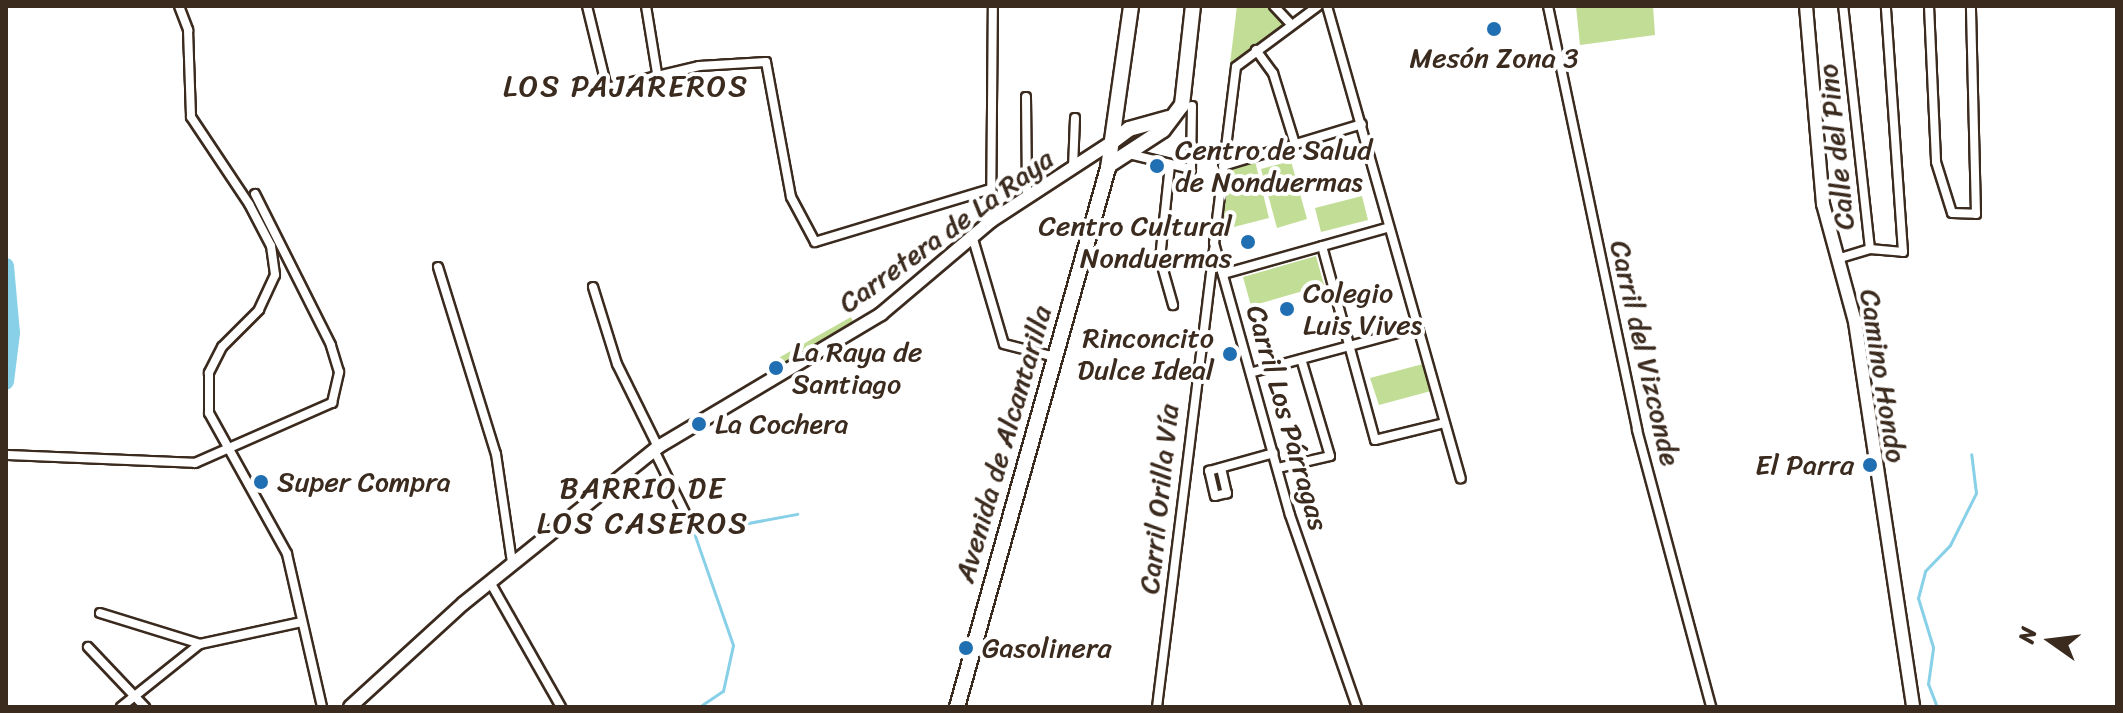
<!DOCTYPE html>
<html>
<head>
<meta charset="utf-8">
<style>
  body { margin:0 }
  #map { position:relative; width:2123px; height:713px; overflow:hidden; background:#fff; font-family:Sriracha,sans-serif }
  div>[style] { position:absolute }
  .green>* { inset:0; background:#c2dd95 }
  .stream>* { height:3px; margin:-1.5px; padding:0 1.5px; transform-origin:1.5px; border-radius:1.5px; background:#87d0e8 }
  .river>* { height:16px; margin:-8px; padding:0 8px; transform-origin:8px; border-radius:8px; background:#87d0e8 }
  .roads { filter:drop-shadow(2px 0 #3b2a1e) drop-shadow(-2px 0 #3b2a1e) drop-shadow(0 2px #3b2a1e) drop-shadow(0 -2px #3b2a1e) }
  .minor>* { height:8px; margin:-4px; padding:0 4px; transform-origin:4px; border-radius:4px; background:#fff }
  .secondary>* { height:12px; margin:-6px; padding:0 6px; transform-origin:6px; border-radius:6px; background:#fff }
  .primary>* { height:14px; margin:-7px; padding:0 7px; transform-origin:7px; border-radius:7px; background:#fff }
  .dots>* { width:22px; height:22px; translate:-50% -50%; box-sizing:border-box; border:4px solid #fff; border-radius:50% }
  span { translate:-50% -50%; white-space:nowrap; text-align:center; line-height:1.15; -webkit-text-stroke:8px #fff; paint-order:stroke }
  .poi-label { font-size:28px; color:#3b2a1e }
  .left { translate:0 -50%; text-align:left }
  .right { translate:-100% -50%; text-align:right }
  .street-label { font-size:28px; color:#3b2a1e }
  .neighbourhood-label { font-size:30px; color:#3b2a1e; letter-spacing:2px }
  .frame { position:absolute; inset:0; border:8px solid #3b2a1e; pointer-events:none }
  .north { position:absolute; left:2011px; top:601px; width:80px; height:80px; -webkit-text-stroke:6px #fff; paint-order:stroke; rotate:284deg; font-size:22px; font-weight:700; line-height:32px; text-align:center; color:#3b2a1e }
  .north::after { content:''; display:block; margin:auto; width:28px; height:36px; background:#3b2a1e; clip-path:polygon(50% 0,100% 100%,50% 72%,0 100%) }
</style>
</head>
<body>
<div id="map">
  <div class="green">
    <div style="clip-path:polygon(1237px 6px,1274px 6px,1290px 23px,1230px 64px)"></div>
    <div style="clip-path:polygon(1576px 6px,1653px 6px,1655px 35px,1580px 45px)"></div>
    <div style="clip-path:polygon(1255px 161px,1269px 218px,1222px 230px,1229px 168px)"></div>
    <div style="clip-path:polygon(1291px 161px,1307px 219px,1277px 228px,1261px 169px)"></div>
    <div style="clip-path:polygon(1362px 196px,1368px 220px,1321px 232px,1315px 208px)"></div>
    <div style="clip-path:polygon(1316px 256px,1324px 285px,1251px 306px,1243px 277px)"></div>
    <div style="clip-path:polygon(851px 317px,854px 324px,776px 368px,773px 361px)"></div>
    <div style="clip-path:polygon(1423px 364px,1431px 391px,1379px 405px,1370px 378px)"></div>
  </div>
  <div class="stream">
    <div style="left:699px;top:707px;width:29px;rotate:-34deg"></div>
    <div style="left:723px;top:691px;width:47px;rotate:-77.7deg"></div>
    <div style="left:733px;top:645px;width:119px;rotate:-109.2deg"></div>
    <div style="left:694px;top:533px;width:105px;rotate:-10.5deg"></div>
    <div style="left:1937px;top:707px;width:25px;rotate:-111deg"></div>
    <div style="left:1928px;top:684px;width:37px;rotate:-82deg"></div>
    <div style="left:1933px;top:647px;width:51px;rotate:-107deg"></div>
    <div style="left:1918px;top:598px;width:28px;rotate:-75deg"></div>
    <div style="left:1925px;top:571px;width:36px;rotate:-46deg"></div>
    <div style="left:1950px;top:545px;width:58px;rotate:-63.4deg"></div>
    <div style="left:1976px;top:493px;width:39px;rotate:-97deg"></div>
  </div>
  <div class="river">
    <div style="left:6px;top:266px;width:67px;rotate:84.9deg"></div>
    <div style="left:12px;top:333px;width:49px;rotate:97deg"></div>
  </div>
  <div class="roads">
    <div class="minor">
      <div style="left:179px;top:6px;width:26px;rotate:69deg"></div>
      <div style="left:188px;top:30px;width:87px;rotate:88deg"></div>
      <div style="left:191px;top:117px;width:105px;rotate:56.3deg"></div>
      <div style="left:249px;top:204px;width:47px;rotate:62.4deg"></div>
      <div style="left:271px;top:246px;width:29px;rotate:82deg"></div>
      <div style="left:275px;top:275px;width:38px;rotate:115deg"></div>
      <div style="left:259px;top:310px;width:52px;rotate:135deg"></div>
      <div style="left:222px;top:347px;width:29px;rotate:117deg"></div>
      <div style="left:209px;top:373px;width:40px;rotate:90deg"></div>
      <div style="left:209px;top:413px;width:161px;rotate:61deg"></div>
      <div style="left:287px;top:554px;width:157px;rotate:77.1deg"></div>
      <div style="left:587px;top:6px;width:84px;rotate:76.3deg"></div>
      <div style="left:607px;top:88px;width:95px;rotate:-13.4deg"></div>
      <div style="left:699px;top:66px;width:67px;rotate:-3.4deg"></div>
      <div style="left:766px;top:62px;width:137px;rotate:79.5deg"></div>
      <div style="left:791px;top:197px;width:51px;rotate:61.9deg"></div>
      <div style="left:815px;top:242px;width:184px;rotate:-16.8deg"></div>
      <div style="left:646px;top:6px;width:68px;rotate:80.7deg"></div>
      <div style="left:1274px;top:6px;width:23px;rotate:47deg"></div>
      <div style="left:1318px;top:6px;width:102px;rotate:143.4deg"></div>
      <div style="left:1236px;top:67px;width:177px;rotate:97.1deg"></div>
      <div style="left:1214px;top:243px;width:282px;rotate:74.4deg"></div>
      <div style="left:1290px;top:515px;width:203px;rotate:70.8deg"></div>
      <div style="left:1327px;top:6px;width:491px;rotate:74.2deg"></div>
      <div style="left:1548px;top:6px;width:433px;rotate:78.1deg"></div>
      <div style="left:1637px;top:430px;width:287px;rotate:75deg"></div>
      <div style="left:1929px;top:6px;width:156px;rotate:87.4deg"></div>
      <div style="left:1936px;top:162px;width:53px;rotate:72.6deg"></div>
      <div style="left:1952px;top:213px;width:24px;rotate:2deg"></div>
      <div style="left:1976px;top:214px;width:208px;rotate:-91.4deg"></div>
      <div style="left:1256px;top:50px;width:29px;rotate:54deg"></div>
      <div style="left:1273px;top:73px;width:74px;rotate:72.8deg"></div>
      <div style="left:1026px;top:97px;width:100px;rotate:89.4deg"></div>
      <div style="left:1125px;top:153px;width:68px;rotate:13.6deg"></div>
      <div style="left:1191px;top:169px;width:63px;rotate:-89.1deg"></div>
      <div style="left:1170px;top:165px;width:95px;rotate:96.1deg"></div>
      <div style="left:1160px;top:259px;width:48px;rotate:74.2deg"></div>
      <div style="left:1223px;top:166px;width:145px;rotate:-16.8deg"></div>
      <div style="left:1073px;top:168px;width:50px;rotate:-87.7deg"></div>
      <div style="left:991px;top:221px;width:215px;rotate:-89.5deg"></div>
      <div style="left:973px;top:239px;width:109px;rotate:73.6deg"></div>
      <div style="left:1004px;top:344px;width:53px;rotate:14.3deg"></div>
      <div style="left:1322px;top:246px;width:201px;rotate:74.7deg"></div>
      <div style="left:1375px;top:440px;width:71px;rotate:-13.8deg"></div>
      <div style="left:1870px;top:249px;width:33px;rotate:5deg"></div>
      <div style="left:1903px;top:252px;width:247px;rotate:-94deg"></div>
      <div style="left:1837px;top:259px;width:34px;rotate:-17deg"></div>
      <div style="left:1870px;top:249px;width:244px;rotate:-96.3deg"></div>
      <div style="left:438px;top:267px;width:196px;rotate:72.8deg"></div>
      <div style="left:496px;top:454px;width:110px;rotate:81.6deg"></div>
      <div style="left:1223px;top:274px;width:170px;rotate:-15.7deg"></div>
      <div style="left:593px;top:287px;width:81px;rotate:72.7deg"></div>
      <div style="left:617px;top:364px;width:93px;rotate:63.7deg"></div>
      <div style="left:1253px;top:372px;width:169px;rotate:-15.1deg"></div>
      <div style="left:654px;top:450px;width:77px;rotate:63.8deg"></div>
      <div style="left:6px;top:455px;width:189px;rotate:2.4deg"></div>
      <div style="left:195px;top:463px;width:150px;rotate:-23.7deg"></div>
      <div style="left:332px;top:403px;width:32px;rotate:-77deg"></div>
      <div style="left:339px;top:372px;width:28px;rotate:-107deg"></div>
      <div style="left:331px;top:345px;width:169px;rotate:-116.7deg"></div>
      <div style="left:1221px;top:468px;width:26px;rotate:77deg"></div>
      <div style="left:1227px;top:493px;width:12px;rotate:166deg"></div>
      <div style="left:1215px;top:496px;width:26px;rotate:-103deg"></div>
      <div style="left:1209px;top:471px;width:67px;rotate:-15.5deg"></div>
      <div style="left:1278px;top:468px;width:53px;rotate:-13deg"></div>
      <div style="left:1330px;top:456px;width:101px;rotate:-106.6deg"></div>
      <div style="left:490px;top:582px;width:144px;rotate:60.4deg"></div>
      <div style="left:100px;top:613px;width:105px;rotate:17.2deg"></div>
      <div style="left:88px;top:647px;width:83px;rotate:46.5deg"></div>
      <div style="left:121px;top:707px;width:101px;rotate:-38.6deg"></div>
      <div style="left:200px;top:644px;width:104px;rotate:-12.2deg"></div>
      <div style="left:1157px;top:707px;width:461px;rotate:-82.9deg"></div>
    </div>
    <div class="secondary">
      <div style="left:1806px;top:6px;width:199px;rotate:85.1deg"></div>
      <div style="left:1823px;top:204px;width:122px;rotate:74.8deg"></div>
      <div style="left:1855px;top:322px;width:389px;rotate:81.4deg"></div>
      <div style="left:350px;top:707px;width:154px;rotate:-42.4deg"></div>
      <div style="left:464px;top:603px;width:249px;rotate:-38.8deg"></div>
      <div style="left:658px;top:447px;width:260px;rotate:-30.8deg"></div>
      <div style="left:881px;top:314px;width:144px;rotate:-40.2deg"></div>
      <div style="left:991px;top:221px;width:145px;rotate:-33.1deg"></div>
    </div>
    <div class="primary">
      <div style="left:1112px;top:142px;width:21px;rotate:-37deg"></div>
      <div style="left:1129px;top:129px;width:41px;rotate:-15.4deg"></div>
      <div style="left:1111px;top:164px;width:62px;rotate:-33.2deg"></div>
      <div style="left:1163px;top:130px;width:31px;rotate:-53deg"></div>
      <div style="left:1182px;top:105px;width:100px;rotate:-83.7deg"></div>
      <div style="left:957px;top:707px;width:560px;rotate:-74.35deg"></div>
      <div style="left:1108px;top:168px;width:164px;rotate:-81.9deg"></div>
    </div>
  </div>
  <div class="dots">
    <div style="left:1494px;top:29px;background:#1f6fb2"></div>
    <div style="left:1157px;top:166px;background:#1f6fb2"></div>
    <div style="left:1248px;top:242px;background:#1f6fb2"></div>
    <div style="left:1287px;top:309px;background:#1f6fb2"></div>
    <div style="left:1230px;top:354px;background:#1f6fb2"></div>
    <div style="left:776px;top:368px;background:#1f6fb2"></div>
    <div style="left:699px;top:424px;background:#1f6fb2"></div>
    <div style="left:1870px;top:465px;background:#1f6fb2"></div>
    <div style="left:261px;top:482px;background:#1f6fb2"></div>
    <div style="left:966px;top:648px;background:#1f6fb2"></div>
  </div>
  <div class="poi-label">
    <span style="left:1494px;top:58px">Mesón Zona 3</span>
    <span class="left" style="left:1175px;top:166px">Centro de Salud<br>de Nonduermas</span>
    <span class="right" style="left:1232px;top:242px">Centro Cultural<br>Nonduermas</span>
    <span class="left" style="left:1303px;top:309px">Colegio<br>Luis Vives</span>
    <span class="right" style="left:1214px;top:354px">Rinconcito<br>Dulce Ideal</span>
    <span class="left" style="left:792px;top:368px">La Raya de<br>Santiago</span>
    <span class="left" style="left:715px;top:424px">La Cochera</span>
    <span class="right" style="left:1854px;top:465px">El Parra</span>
    <span class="left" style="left:277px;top:482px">Super Compra</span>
    <span class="left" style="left:982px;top:648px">Gasolinera</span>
  </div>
  <div class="street-label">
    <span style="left:1836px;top:147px;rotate:-96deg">Calle del Pino</span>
    <span style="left:946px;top:231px;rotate:-36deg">Carretera de La Raya</span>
    <span style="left:1645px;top:353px;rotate:77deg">Carril del Vizconde</span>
    <span style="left:1883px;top:376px;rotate:81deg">Camino Hondo</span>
    <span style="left:1287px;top:418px;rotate:74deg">Carril Los Párragas</span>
    <span style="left:1003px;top:444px;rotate:-74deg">Avenida de Alcantarilla</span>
    <span style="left:1159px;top:499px;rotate:-84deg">Carril Orilla Vía</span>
  </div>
  <div class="neighbourhood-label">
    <span style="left:626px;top:86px">LOS PAJAREROS</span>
    <span style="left:643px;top:505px">BARRIO DE<br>LOS CASEROS</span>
  </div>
  <div class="frame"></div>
  <div class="north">N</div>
</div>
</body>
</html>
